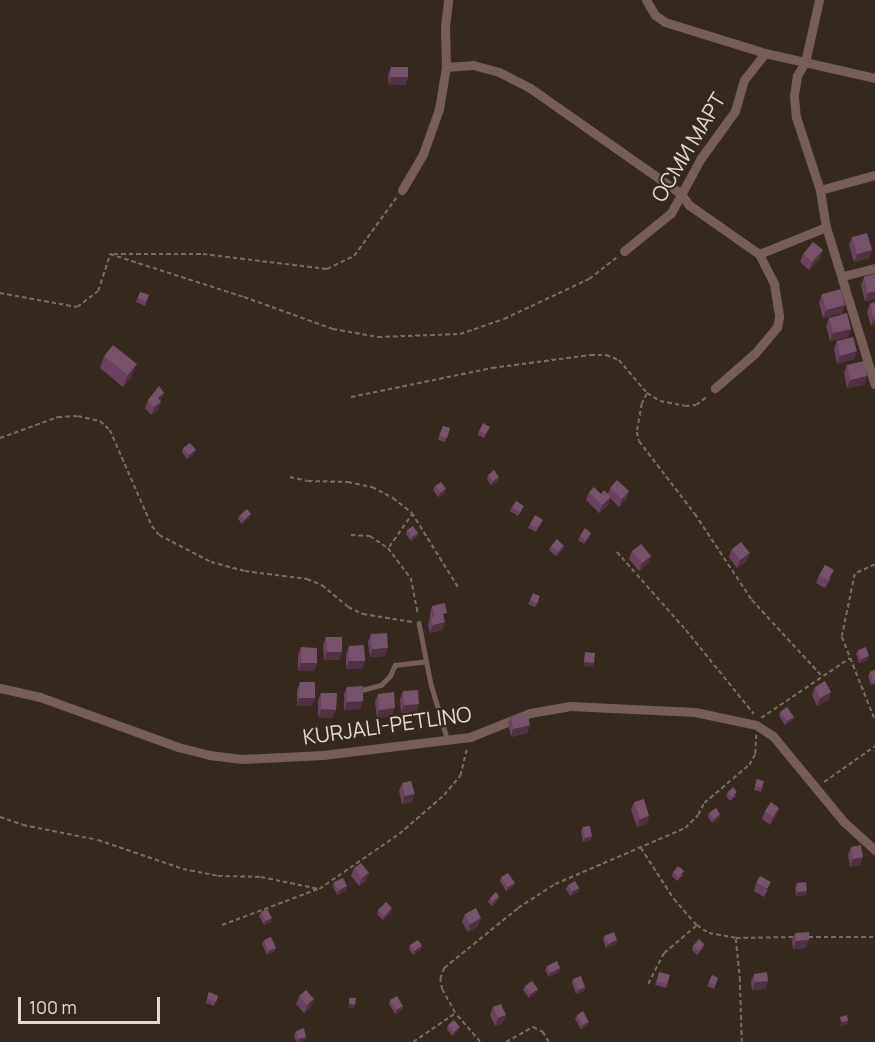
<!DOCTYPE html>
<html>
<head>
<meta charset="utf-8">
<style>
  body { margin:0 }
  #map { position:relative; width:875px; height:1042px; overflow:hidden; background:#35291e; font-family:Manrope,sans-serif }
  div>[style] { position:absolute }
  .path>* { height:1.5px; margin-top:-0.75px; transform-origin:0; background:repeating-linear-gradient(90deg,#776d63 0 4.5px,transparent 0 7.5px) }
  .lane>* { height:4.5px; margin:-2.25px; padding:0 2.25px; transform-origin:2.25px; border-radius:2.25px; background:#765d5a }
  .street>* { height:9px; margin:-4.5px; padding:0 4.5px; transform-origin:4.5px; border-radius:4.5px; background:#765d5a }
  .wall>* { inset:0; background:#6a425f }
  .shaded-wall>* { inset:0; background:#4f3140 }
  .building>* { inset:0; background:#77536b }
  span { translate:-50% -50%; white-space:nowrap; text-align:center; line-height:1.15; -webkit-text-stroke:4.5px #35291e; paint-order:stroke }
  .street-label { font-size:21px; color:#e2dad2 }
  .scale { position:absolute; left:18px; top:997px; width:142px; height:27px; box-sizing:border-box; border:3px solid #e2dad2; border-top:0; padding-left:8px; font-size:18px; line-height:21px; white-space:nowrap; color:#e2dad2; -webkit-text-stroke:4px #35291e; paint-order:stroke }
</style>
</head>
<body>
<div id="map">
  <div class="path">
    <div style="left:114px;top:254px;width:89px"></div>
    <div style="left:203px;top:254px;width:125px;rotate:6.9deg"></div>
    <div style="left:327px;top:269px;width:30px;rotate:-26deg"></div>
    <div style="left:354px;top:256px;width:72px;rotate:-54.1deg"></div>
    <div style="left:0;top:293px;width:78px;rotate:10.3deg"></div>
    <div style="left:77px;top:307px;width:26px;rotate:-37deg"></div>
    <div style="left:98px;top:291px;width:39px;rotate:-72deg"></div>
    <div style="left:110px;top:254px;width:141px;rotate:17.8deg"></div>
    <div style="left:244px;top:297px;width:95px;rotate:19.8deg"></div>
    <div style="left:333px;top:329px;width:46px;rotate:10.1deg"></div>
    <div style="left:378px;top:337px;width:82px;rotate:-2.1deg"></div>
    <div style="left:460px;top:334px;width:46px;rotate:-18.8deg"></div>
    <div style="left:504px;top:319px;width:94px;rotate:-25.2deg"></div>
    <div style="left:589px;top:279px;width:36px;rotate:-38deg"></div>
    <div style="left:647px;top:394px;width:11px;rotate:117deg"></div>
    <div style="left:642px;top:404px;width:28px;rotate:100deg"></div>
    <div style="left:637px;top:432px;width:9px;rotate:77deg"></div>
    <div style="left:639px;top:441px;width:92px;rotate:52.5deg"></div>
    <div style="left:695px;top:514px;width:103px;rotate:56.5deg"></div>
    <div style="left:752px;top:600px;width:102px;rotate:47.4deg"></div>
    <div style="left:351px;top:397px;width:144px;rotate:-11.6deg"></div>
    <div style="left:492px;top:368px;width:99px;rotate:-7.6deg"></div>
    <div style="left:590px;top:355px;width:16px"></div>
    <div style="left:606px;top:355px;width:14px;rotate:21deg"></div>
    <div style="left:619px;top:360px;width:43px;rotate:49.7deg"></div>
    <div style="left:647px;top:393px;width:15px;rotate:32deg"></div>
    <div style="left:660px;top:401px;width:25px;rotate:11deg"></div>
    <div style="left:685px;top:406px;width:11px;rotate:-5deg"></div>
    <div style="left:696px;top:405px;width:15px;rotate:-37deg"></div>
    <div style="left:0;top:438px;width:62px;rotate:-19.9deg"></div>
    <div style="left:58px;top:417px;width:20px;rotate:-3deg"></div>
    <div style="left:78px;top:416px;width:23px;rotate:13deg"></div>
    <div style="left:100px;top:421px;width:13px;rotate:42deg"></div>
    <div style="left:110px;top:430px;width:105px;rotate:66.4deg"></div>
    <div style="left:152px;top:526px;width:11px;rotate:52deg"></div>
    <div style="left:159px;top:535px;width:59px;rotate:27.4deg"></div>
    <div style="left:211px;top:562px;width:35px;rotate:15deg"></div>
    <div style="left:245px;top:571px;width:63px;rotate:7.4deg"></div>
    <div style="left:307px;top:579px;width:16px;rotate:22deg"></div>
    <div style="left:322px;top:585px;width:34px;rotate:40deg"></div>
    <div style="left:348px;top:607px;width:17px;rotate:25deg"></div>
    <div style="left:363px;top:614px;width:50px;rotate:9.3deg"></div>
    <div style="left:290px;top:477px;width:18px;rotate:13deg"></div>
    <div style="left:308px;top:481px;width:40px;rotate:1.4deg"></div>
    <div style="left:348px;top:482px;width:25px;rotate:12deg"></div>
    <div style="left:372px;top:487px;width:24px;rotate:28deg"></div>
    <div style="left:393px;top:498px;width:24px;rotate:38deg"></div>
    <div style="left:412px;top:513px;width:87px;rotate:58.1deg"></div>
    <div style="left:351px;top:535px;width:19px;rotate:3deg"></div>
    <div style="left:370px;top:536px;width:22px;rotate:34deg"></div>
    <div style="left:388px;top:548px;width:38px;rotate:53deg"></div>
    <div style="left:411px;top:578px;width:37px;rotate:79deg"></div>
    <div style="left:389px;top:547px;width:40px;rotate:-55.1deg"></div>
    <div style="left:617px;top:552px;width:104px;rotate:48.5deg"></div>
    <div style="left:686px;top:630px;width:108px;rotate:51deg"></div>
    <div style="left:875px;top:565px;width:22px;rotate:156deg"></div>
    <div style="left:855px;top:574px;width:64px;rotate:101.7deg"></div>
    <div style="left:842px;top:637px;width:89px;rotate:68.3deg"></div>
    <div style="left:761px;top:718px;width:107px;rotate:-34deg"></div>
    <div style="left:824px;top:782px;width:62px;rotate:-35.2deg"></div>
    <div style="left:0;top:817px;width:24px;rotate:19deg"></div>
    <div style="left:23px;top:825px;width:76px;rotate:11.3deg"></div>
    <div style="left:98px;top:840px;width:90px;rotate:18.8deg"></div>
    <div style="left:183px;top:869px;width:36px;rotate:11deg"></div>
    <div style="left:218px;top:876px;width:43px;rotate:1.3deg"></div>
    <div style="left:261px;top:877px;width:59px;rotate:11.7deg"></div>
    <div style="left:319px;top:889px;width:97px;rotate:-34.5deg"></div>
    <div style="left:399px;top:834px;width:60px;rotate:-40.9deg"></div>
    <div style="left:444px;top:795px;width:25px;rotate:-50deg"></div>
    <div style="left:460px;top:776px;width:29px;rotate:-76deg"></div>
    <div style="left:641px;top:848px;width:61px;rotate:57.1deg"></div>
    <div style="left:674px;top:899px;width:35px;rotate:49deg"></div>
    <div style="left:697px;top:925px;width:14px;rotate:34deg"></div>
    <div style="left:709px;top:933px;width:27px;rotate:10deg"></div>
    <div style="left:736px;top:938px;width:59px;rotate:-1deg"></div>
    <div style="left:222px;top:925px;width:103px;rotate:-20.6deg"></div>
    <div style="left:809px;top:937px;width:66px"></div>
    <div style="left:736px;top:939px;width:39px;rotate:84deg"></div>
    <div style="left:740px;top:978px;width:64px;rotate:88.2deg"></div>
    <div style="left:648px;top:984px;width:35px;rotate:-63deg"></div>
    <div style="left:664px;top:953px;width:42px;rotate:-40.2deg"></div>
    <div style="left:413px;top:1042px;width:50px;rotate:-34.3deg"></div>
    <div style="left:480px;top:1042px;width:38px;rotate:-131deg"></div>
    <div style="left:455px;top:1013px;width:26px;rotate:-119deg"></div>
    <div style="left:442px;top:990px;width:11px;rotate:-100deg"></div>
    <div style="left:440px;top:979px;width:12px;rotate:-70deg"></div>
    <div style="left:444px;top:968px;width:95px;rotate:-39deg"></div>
    <div style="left:518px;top:908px;width:44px;rotate:-33deg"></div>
    <div style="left:555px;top:884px;width:142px;rotate:-23.3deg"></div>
    <div style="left:685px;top:828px;width:18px;rotate:-45deg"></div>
    <div style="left:698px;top:815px;width:13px;rotate:-63deg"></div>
    <div style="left:704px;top:803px;width:59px;rotate:-40.2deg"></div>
    <div style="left:749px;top:765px;width:13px;rotate:-61deg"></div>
    <div style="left:755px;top:754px;width:19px;rotate:-87deg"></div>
    <div style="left:506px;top:1042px;width:31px;rotate:-29deg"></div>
    <div style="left:533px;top:1027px;width:11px;rotate:27deg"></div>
    <div style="left:543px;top:1032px;width:12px;rotate:59deg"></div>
  </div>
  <div class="lane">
    <div style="left:419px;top:623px;width:62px;rotate:78.9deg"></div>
    <div style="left:431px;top:684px;width:56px;rotate:73.5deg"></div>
    <div style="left:358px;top:691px;width:24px;rotate:-15deg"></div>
    <div style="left:381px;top:685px;width:13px;rotate:-45deg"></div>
    <div style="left:390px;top:676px;width:12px;rotate:-66deg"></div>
    <div style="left:395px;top:665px;width:31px;rotate:-7deg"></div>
  </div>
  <div class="street">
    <div style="left:646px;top:0;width:17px;rotate:59deg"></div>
    <div style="left:655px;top:15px;width:12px;rotate:35deg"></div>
    <div style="left:665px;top:22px;width:105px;rotate:17.2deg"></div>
    <div style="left:819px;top:0;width:64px;rotate:102.7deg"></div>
    <div style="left:805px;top:62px;width:16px;rotate:120deg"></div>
    <div style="left:797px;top:76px;width:20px;rotate:99deg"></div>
    <div style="left:794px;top:96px;width:21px;rotate:85deg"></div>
    <div style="left:796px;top:117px;width:77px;rotate:71.8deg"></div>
    <div style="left:820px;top:190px;width:37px;rotate:81deg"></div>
    <div style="left:826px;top:227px;width:165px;rotate:72.8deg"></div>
    <div style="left:446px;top:67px;width:27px;rotate:-4deg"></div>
    <div style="left:473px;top:65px;width:27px;rotate:15deg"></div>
    <div style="left:499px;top:72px;width:35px;rotate:27deg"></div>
    <div style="left:530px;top:88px;width:183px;rotate:35deg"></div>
    <div style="left:680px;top:193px;width:15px;rotate:53deg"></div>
    <div style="left:689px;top:205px;width:85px;rotate:35deg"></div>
    <div style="left:759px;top:254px;width:34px;rotate:63deg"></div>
    <div style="left:774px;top:284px;width:33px;rotate:81deg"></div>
    <div style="left:779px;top:317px;width:10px;rotate:101deg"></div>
    <div style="left:777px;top:327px;width:35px;rotate:130deg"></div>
    <div style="left:754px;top:354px;width:52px;rotate:138.9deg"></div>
    <div style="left:402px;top:190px;width:42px;rotate:-59.7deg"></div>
    <div style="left:423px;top:154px;width:48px;rotate:-70.4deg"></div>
    <div style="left:439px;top:109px;width:43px;rotate:-80.5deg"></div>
    <div style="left:446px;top:67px;width:41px;rotate:-91.4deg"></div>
    <div style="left:445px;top:26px;width:26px;rotate:-83deg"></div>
    <div style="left:820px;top:190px;width:57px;rotate:-15.3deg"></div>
    <div style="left:624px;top:251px;width:60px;rotate:-39deg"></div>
    <div style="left:671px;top:213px;width:63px;rotate:-61.4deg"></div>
    <div style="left:701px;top:158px;width:58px;rotate:-54.1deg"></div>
    <div style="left:735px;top:111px;width:32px;rotate:-74deg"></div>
    <div style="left:744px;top:80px;width:34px;rotate:-52deg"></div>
    <div style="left:765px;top:53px;width:113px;rotate:12.8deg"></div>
    <div style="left:759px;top:254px;width:72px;rotate:-21.9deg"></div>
    <div style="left:843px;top:276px;width:33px;rotate:-14deg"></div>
    <div style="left:0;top:688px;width:41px;rotate:12.7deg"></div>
    <div style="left:40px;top:697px;width:147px;rotate:19.9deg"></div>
    <div style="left:178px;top:747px;width:32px;rotate:14deg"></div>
    <div style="left:209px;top:755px;width:33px;rotate:7deg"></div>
    <div style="left:242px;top:759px;width:81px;rotate:-2.8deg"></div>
    <div style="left:323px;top:755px;width:148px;rotate:-7deg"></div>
    <div style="left:470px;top:737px;width:65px;rotate:-21.8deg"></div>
    <div style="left:530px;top:713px;width:41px;rotate:-9.9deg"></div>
    <div style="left:570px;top:706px;width:125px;rotate:2.7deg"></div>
    <div style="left:695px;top:712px;width:62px;rotate:12deg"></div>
    <div style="left:756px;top:725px;width:20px;rotate:33deg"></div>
    <div style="left:773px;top:736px;width:112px;rotate:50.5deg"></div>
    <div style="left:844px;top:822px;width:42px;rotate:42.1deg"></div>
  </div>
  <div class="wall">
    <div style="clip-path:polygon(391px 67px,408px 77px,405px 85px,389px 85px,388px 75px)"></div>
    <div style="clip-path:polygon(852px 237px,872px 250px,869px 258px,854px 262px,849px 245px)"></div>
    <div style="clip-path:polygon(803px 254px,820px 258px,809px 270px,800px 262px)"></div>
    <div style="clip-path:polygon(875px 274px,875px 299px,865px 301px,861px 285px,864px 277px)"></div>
    <div style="clip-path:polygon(140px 292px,149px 295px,145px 306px,136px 302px)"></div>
    <div style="clip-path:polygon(822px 294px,845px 305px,842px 313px,823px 318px,819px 302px)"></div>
    <div style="clip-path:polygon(875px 302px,875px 325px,871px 326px,867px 312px,870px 304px)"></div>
    <div style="clip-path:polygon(829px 318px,851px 329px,848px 337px,830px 341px,826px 326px)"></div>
    <div style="clip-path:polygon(837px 341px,854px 359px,837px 364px,834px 349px)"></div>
    <div style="clip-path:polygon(104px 356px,132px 376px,123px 387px,100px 368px)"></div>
    <div style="clip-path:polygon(847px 365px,865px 384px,847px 388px,844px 373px)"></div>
    <div style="clip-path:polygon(148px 400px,161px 401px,158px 410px,151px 415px,145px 408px)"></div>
    <div style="clip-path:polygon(443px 426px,450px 428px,445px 442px,438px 440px)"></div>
    <div style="clip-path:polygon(490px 427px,484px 438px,478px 435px,479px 431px)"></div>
    <div style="clip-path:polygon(183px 448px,194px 454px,187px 459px,182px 452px)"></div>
    <div style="clip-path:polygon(488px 475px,498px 481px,491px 485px,487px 479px)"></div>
    <div style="clip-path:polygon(435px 486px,444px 494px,438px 497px,433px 490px)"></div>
    <div style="clip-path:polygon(610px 488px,629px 491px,626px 499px,619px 507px,610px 498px,608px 505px,599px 513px,586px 500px,589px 492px,601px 494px,608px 494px)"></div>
    <div style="clip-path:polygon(512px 507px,522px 510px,518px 516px,510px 511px)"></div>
    <div style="clip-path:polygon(240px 515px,249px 518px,242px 524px,238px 519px)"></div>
    <div style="clip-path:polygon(543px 520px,536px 532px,528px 528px,530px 524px)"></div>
    <div style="clip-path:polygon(407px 530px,418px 533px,417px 537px,411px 541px,406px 534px)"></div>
    <div style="clip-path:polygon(591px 533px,589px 537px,584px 544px,578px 540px,580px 536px)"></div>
    <div style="clip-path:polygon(551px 546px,563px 550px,556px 556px,549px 550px)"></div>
    <div style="clip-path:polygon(732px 549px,747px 561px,737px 568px,729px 557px)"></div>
    <div style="clip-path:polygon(632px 551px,651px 556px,648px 564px,639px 571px,629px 559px)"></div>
    <div style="clip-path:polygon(819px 575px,831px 578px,825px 588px,816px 583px)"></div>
    <div style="clip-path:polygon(530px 600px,539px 600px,535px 607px,528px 604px)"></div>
    <div style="clip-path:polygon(432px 606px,444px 620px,442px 630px,430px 633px,428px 625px,430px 618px,430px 614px)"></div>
    <div style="clip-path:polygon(371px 634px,385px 656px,370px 657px,368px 642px)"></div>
    <div style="clip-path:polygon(326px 637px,342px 652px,339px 660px,324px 660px,323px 645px)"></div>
    <div style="clip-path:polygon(349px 646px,362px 669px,346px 669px,346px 654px)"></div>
    <div style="clip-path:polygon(301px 647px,317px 663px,314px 671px,298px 671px,298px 655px)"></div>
    <div style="clip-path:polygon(858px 650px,867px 660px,859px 663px,856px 654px)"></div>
    <div style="clip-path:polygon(875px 670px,875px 684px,871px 685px,868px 676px,870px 672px)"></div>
    <div style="clip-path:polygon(300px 682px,312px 706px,297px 706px,297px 690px)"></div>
    <div style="clip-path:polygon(347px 687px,363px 701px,360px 709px,344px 710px,344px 694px)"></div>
    <div style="clip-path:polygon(815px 687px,831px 692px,828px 700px,817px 706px,812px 695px)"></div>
    <div style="clip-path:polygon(403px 691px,419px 704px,416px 712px,401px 713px,400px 699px)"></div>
    <div style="clip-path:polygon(321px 693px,333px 718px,318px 717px,318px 701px)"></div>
    <div style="clip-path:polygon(378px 694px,392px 716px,377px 718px,375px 702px)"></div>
    <div style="clip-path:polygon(780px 712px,794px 717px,792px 721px,785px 725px,779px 716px)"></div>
    <div style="clip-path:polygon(511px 716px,530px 725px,527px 733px,511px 737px,508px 724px)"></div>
    <div style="clip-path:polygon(757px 779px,762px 788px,761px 792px,754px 790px)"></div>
    <div style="clip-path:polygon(402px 783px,412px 802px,402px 804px,399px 791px)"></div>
    <div style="clip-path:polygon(728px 792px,736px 796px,730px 801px,726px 796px)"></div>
    <div style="clip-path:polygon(634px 802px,647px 824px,637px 827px,631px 810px)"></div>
    <div style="clip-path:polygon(765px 811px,776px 816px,770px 825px,762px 819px)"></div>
    <div style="clip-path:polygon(709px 813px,720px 814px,719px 818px,712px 823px,708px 817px)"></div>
    <div style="clip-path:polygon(583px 827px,592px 836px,591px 840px,583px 842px,581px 831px)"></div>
    <div style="clip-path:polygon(851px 847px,863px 857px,860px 865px,850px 867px,848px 855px)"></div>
    <div style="clip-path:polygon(354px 868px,366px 881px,359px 886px,351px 876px)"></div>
    <div style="clip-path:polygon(673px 872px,683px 875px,677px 881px,672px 876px)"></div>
    <div style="clip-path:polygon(501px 877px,515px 883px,513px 887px,506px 891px,500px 881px)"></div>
    <div style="clip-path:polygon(334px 882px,346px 891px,337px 895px,333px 886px)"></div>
    <div style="clip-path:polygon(756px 883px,768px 890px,764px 897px,754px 891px)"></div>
    <div style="clip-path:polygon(797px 883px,807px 891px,806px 895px,796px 896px,795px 887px)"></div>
    <div style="clip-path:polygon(568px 885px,579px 888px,578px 892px,570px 896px,566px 889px)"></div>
    <div style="clip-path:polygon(499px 896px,498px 900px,492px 906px,488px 902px,490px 898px)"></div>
    <div style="clip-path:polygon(378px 910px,391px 912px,383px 920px,377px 914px)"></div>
    <div style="clip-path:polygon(261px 912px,271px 922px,264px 925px,259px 916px)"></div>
    <div style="clip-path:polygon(465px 914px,478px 926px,468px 932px,462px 922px)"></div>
    <div style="clip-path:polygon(795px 933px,806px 948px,793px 949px,792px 941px)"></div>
    <div style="clip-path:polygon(604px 936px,616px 944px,606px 948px,603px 940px)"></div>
    <div style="clip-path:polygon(264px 940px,276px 948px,274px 952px,267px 955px,262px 944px)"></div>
    <div style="clip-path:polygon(704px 944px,703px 948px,697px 955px,692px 950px,693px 946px)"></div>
    <div style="clip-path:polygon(410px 945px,421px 950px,413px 955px,409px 949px)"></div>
    <div style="clip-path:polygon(547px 966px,560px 968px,559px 972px,549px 977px,545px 970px)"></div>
    <div style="clip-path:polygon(659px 972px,670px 975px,666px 988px,655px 985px)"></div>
    <div style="clip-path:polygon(754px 974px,768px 981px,765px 989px,752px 990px,751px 982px)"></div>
    <div style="clip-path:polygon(712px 975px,718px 978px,714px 989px,707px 986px)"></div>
    <div style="clip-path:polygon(573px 979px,585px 987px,584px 991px,576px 994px,572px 983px)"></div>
    <div style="clip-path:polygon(525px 986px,538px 989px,536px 993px,529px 998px,523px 990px)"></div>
    <div style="clip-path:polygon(209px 992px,218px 996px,214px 1006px,206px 1003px)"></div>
    <div style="clip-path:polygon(299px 996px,311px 1007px,304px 1013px,296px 1004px)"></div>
    <div style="clip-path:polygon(390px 1000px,403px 1006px,402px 1010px,395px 1014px,389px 1004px)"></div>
    <div style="clip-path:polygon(493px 1007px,503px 1023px,495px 1026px,490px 1015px)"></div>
    <div style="clip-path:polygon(577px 1015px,587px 1026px,581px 1029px,575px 1019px)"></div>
    <div style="clip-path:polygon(448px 1025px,458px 1031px,452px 1036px,447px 1029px)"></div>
    <div style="clip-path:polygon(296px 1031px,306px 1037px,305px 1041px,296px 1042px,294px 1035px)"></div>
  </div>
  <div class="shaded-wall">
    <div style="clip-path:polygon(391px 77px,408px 77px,405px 85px,389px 85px)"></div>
    <div style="clip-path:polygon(823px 250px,820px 258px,809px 270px,812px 262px)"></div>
    <div style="clip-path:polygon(872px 250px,869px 258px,854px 262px,857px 254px)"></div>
    <div style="clip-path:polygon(875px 291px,875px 299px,865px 301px,868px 293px)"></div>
    <div style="clip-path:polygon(845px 305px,842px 313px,823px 318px,826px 310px)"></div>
    <div style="clip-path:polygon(874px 318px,875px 325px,871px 326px)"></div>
    <div style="clip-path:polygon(851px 329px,848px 337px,830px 341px,833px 333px)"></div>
    <div style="clip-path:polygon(857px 351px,854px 359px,837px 364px,840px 356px)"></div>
    <div style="clip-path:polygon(137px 364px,132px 376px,123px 387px,128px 375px)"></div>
    <div style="clip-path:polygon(867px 376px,865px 384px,847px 388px,850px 380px)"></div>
    <div style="clip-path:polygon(164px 393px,161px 401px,155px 406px,158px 398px)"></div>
    <div style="clip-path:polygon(161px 402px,158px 410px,151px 415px,154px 407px)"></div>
    <div style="clip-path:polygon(196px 450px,194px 454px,187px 459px,189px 455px)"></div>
    <div style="clip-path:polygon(499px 477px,498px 481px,491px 485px,493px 481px)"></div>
    <div style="clip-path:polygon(446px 489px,444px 494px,438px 497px,440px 493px)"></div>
    <div style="clip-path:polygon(629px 491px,626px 499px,619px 507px,622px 499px)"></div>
    <div style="clip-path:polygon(611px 497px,608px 505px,599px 513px,602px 505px)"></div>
    <div style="clip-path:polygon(251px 514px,249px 518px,242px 524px,244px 520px)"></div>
    <div style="clip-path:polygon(418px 533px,417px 537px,411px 541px,412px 537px)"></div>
    <div style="clip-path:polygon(564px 546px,563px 550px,556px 556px,558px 552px)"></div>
    <div style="clip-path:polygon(750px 553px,747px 561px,737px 568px,740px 560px)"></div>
    <div style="clip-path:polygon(651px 556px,648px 564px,639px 571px,642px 563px)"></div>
    <div style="clip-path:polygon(445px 622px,442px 630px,430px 633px,433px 625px)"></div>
    <div style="clip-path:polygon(388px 648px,385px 656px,370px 657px,372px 649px)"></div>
    <div style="clip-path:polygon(327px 652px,342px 652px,339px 660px,324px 660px)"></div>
    <div style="clip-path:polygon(869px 656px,867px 660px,859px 663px,861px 659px)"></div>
    <div style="clip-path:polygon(349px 661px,365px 661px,362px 669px,346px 669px)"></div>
    <div style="clip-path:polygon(584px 662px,594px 663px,593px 667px,583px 666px)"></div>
    <div style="clip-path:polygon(301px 663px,317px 663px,314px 671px,298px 671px)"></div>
    <div style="clip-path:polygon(831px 692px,828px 700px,817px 706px,820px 698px)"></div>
    <div style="clip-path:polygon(299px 698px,315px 698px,312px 706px,297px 706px)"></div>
    <div style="clip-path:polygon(363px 701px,360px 709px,344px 710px,347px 702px)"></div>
    <div style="clip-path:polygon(419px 704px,416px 712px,401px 713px,404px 705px)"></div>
    <div style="clip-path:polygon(395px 708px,392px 716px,377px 718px,379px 710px)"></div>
    <div style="clip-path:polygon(321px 709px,336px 710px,333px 718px,318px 717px)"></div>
    <div style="clip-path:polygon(794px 717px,792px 721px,785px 725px,787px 721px)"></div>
    <div style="clip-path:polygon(530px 725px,527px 733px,511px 737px,513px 729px)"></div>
    <div style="clip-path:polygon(415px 794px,412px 802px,402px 804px,405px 796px)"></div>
    <div style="clip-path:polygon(779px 808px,776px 816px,770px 825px,773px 817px)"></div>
    <div style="clip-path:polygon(720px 814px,719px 818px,712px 823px,714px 819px)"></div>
    <div style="clip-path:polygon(649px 816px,647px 824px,637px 827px,640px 819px)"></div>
    <div style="clip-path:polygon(592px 836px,591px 840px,583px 842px,585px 838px)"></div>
    <div style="clip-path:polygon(863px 857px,860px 865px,850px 867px,853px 859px)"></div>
    <div style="clip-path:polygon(369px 873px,366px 881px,359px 886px,362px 878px)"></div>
    <div style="clip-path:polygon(515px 883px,513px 887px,506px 891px,508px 887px)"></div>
    <div style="clip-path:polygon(347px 886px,346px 891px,337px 895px,338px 891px)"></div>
    <div style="clip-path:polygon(579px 888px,578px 892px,570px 896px,572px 892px)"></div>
    <div style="clip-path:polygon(807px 891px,806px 895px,796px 896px,798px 892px)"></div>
    <div style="clip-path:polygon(499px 896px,498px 900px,492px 906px,493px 902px)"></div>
    <div style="clip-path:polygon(392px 908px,391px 912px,383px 920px,384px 916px)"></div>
    <div style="clip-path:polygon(272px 918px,271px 922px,264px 925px,265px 921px)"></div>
    <div style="clip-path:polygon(481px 918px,478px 926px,468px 932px,470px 924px)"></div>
    <div style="clip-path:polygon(617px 940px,616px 944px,606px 948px,608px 944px)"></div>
    <div style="clip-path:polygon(809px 940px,806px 948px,793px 949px,796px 941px)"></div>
    <div style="clip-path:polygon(422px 946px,421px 950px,413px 955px,414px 951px)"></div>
    <div style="clip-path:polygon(276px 948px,274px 952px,267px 955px,268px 951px)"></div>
    <div style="clip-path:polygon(560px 968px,559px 972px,549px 977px,550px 973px)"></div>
    <div style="clip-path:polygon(768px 981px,765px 989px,752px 990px,755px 982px)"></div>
    <div style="clip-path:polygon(585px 987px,584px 991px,576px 994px,578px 990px)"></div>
    <div style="clip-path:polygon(538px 989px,536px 993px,529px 998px,530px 994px)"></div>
    <div style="clip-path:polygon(314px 999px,311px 1007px,304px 1013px,307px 1005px)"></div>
    <div style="clip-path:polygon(349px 1004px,355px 1005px,354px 1009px,348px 1008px)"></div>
    <div style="clip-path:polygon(403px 1006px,402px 1010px,395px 1014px,396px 1010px)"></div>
    <div style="clip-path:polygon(506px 1015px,503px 1023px,495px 1026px,498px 1018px)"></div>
    <div style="clip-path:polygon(848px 1021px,847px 1025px,840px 1026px,841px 1022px)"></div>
    <div style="clip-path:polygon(589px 1022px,587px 1026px,581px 1029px,582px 1025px)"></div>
    <div style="clip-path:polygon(460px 1027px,458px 1031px,452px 1036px,454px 1032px)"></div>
    <div style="clip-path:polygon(306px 1037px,305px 1041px,297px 1042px,298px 1039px)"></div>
  </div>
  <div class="building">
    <div style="clip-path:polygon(391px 67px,408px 67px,408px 77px,391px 77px)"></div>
    <div style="clip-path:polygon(867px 233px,872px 250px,857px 254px,852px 237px)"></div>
    <div style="clip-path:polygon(813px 242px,823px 250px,812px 262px,803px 254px)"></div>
    <div style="clip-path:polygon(875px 274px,875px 291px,868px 293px,864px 277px)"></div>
    <div style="clip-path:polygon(841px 289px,845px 305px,826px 310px,822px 294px)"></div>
    <div style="clip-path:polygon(140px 292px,149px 295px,146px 302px,138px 298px)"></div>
    <div style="clip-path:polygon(875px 302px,875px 318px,874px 318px,870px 304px)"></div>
    <div style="clip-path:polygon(847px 313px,851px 329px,833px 333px,829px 318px)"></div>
    <div style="clip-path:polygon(853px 337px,857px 351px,840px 356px,837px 341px)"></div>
    <div style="clip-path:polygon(113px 345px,137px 364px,128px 375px,104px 356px)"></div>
    <div style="clip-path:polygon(864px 361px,867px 376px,850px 380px,847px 365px)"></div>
    <div style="clip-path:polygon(159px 386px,164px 393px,158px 398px,161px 402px,154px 407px,148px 400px)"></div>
    <div style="clip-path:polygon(483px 423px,490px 427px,485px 434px,479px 431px)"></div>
    <div style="clip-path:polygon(443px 426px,450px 428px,447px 438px,439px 436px)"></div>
    <div style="clip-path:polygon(190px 443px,196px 450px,189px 455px,183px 448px)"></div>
    <div style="clip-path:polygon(494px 470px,499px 477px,493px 481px,488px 475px)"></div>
    <div style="clip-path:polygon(617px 480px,629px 491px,622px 499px,610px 488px)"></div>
    <div style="clip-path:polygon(441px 482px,446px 489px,440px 493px,435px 486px)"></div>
    <div style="clip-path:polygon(594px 487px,601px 494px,604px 490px,611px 497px,602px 505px,589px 492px)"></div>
    <div style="clip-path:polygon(516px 501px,524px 506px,520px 512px,512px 507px)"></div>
    <div style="clip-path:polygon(247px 509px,251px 514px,244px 520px,240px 515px)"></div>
    <div style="clip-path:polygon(535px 515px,543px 520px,537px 528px,530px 524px)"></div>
    <div style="clip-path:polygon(413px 526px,418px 533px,412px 537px,407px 530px)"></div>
    <div style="clip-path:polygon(585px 528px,591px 533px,585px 540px,580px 536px)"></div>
    <div style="clip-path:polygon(557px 539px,564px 546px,558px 552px,551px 546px)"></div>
    <div style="clip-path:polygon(741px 542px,750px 553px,740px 560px,732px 549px)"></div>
    <div style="clip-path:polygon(641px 544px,651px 556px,642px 563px,632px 551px)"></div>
    <div style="clip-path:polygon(825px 565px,834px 570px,828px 580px,819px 575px)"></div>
    <div style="clip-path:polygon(533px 593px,540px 596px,537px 603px,530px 600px)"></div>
    <div style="clip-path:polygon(445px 603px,447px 613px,443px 614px,445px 622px,433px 625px,431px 617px,435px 616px,432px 606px)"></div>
    <div style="clip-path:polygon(387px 633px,388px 648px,372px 649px,371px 634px)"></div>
    <div style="clip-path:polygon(326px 637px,342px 637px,342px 652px,327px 652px)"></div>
    <div style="clip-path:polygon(364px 645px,365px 661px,349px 661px,349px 646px)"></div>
    <div style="clip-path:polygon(301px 647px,317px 648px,317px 663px,301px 663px)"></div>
    <div style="clip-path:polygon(866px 647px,869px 656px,861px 659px,858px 650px)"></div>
    <div style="clip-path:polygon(585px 652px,595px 653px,594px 663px,584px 662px)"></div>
    <div style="clip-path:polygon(875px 670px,875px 681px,873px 681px,870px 672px)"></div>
    <div style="clip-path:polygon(825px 681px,831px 692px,820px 698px,815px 687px)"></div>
    <div style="clip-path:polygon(300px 682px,315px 682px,315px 698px,299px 698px)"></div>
    <div style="clip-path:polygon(363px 686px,363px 701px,347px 702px,347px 687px)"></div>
    <div style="clip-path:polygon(418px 690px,419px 704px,404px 705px,403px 691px)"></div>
    <div style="clip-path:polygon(394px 692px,395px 708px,379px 710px,378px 694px)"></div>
    <div style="clip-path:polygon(321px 693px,337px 693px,336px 710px,321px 709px)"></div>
    <div style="clip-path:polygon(787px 707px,794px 717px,787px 721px,780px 712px)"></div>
    <div style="clip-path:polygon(527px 713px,530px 725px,513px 729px,511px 716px)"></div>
    <div style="clip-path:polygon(757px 779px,764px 781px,762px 788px,755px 786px)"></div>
    <div style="clip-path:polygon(411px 781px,415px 794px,405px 796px,402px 783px)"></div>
    <div style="clip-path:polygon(733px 787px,737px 792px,732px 797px,728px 792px)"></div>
    <div style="clip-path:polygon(644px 799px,649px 816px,640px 819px,634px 802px)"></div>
    <div style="clip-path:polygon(771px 802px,779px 808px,773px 817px,765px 811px)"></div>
    <div style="clip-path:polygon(716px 808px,720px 814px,714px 819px,709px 813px)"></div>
    <div style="clip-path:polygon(590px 826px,592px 836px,585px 838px,583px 827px)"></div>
    <div style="clip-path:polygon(861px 845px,863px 857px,853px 859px,851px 847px)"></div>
    <div style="clip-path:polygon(361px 863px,369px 873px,362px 878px,354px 868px)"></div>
    <div style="clip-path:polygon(678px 866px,684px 871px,679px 877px,673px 872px)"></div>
    <div style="clip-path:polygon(508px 873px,515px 883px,508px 887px,501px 877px)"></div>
    <div style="clip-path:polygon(760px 876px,771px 882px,767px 889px,756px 883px)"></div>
    <div style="clip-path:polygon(343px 878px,347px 886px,338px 891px,334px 882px)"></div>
    <div style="clip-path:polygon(575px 881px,579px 888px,572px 892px,568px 885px)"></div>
    <div style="clip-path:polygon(806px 882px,807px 891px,798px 892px,797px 883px)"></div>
    <div style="clip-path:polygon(496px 892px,499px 896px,493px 902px,490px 898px)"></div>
    <div style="clip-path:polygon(386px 902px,392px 908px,384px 916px,378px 910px)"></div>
    <div style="clip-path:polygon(476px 908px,481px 918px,470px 924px,465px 914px)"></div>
    <div style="clip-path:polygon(267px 909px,272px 918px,265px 921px,261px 912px)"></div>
    <div style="clip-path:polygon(614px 932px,617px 940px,608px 944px,604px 936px)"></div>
    <div style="clip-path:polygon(809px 932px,809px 940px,796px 941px,795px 933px)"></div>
    <div style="clip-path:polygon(271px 937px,276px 948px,268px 951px,264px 940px)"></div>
    <div style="clip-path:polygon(699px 939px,704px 944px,698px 951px,693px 946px)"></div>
    <div style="clip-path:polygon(418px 940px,422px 946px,414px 951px,410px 945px)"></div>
    <div style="clip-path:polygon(557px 961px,560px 968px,550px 973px,547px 966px)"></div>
    <div style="clip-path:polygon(659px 972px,670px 975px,667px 984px,657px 981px)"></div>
    <div style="clip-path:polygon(767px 972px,768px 981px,755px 982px,754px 974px)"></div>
    <div style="clip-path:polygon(712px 975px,718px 978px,715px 985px,709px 982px)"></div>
    <div style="clip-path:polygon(581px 976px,585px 987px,578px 990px,573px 979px)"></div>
    <div style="clip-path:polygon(532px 981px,538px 989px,530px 994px,525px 986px)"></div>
    <div style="clip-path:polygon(306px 990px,314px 999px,307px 1005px,299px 996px)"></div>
    <div style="clip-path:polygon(209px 992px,218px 996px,216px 1002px,207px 999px)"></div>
    <div style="clip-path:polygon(397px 996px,403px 1006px,396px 1010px,390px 1000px)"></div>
    <div style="clip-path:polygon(349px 998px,356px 998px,355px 1005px,349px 1004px)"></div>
    <div style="clip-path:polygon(501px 1004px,506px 1015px,498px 1018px,493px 1007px)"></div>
    <div style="clip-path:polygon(583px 1011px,589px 1022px,582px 1025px,577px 1015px)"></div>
    <div style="clip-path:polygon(847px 1015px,848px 1021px,841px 1022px,840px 1017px)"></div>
    <div style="clip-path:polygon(454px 1020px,460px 1027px,454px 1032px,448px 1025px)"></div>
    <div style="clip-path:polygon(304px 1028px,306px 1037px,298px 1039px,296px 1031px)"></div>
  </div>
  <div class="street-label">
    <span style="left:688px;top:147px;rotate:-59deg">ОСМИ МАРТ</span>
    <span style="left:387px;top:725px;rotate:-8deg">KURJALI-PETLINO</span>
  </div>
  <div class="scale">100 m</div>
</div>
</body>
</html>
